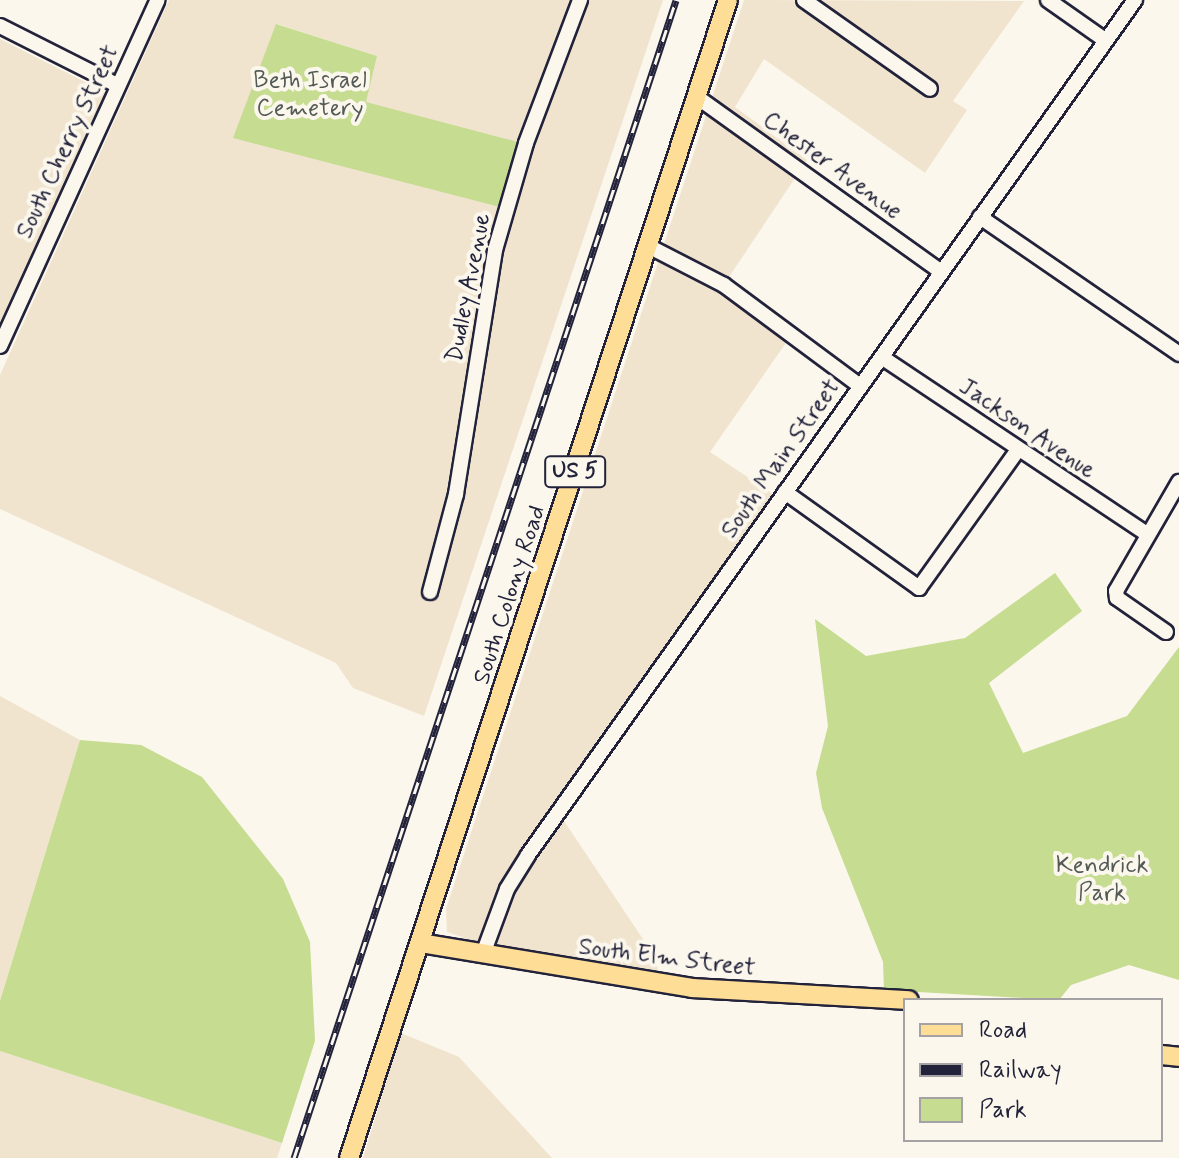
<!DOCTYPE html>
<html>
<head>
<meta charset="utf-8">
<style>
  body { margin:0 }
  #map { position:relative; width:1179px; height:1158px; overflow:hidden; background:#fbf7ec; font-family:Mynerve,sans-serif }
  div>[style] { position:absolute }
  .built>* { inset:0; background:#f1e4cf }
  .green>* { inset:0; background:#c5dc91 }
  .roads { filter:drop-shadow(2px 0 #22223b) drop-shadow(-2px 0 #22223b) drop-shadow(0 2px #22223b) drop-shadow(0 -2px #22223b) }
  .minor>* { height:14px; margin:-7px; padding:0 7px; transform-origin:7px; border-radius:7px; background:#fbf7ec }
  .major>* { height:18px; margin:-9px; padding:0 9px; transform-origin:9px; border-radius:9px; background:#fedd96 }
  .rail>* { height:7px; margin-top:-3.5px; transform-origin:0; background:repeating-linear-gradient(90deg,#fbf7ec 0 12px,#22223b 0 24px); box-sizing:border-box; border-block:2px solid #22223b }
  span { translate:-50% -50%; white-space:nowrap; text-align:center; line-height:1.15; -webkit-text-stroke:8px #fbf7ec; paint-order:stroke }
  .shield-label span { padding:2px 6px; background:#fbf7ec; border:2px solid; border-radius:6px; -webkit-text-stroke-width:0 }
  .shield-label { font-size:22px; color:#22223b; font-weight:700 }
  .park-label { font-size:24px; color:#535a55 }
  .street-label { font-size:24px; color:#22223b }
  .legend { position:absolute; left:903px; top:998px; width:260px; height:144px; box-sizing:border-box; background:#fbf7ec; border:2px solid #a4a2a5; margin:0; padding:10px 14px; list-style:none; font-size:24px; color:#22223b }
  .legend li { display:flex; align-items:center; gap:16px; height:40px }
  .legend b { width:40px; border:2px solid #a4a2a5 }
</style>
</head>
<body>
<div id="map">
  <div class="built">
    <div style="clip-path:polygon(evenodd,169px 0,663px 0,424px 716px,353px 688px,336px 663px,0 509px,0 375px,169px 0,277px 24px,377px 56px,365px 102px,277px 24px)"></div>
    <div style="clip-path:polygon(744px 0,1024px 1px,953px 101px,967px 110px,925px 173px,764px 59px,735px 107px,807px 160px,729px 277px,797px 327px,710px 452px,776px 496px,556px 809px,655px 957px,659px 975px,507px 953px,447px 932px,446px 909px)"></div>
    <div style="clip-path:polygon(0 39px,107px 93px,0 329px)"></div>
    <div style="clip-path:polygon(0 696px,80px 740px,0 1001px)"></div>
    <div style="clip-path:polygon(401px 1033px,459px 1057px,552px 1158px,363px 1158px)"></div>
    <div style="clip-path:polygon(0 1051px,282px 1143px,277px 1158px,0 1158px)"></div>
  </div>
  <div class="green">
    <div style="clip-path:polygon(276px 24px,377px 56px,366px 102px,518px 142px,500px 207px,233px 138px)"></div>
    <div style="clip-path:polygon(1055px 573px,1082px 611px,989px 683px,1023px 753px,1127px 716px,1179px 647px,1179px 980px,1129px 965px,1071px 985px,1059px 1000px,884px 990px,883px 962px,822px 808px,816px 773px,828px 726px,815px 619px,866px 656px,965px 638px)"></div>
    <div style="clip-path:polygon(80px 740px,141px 745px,202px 777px,283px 879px,310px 942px,315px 1041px,282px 1143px,0 1051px,0 1001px)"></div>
  </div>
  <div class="roads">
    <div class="minor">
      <div style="left:804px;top:0;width:154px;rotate:35.2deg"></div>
      <div style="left:1048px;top:0;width:70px;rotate:35.1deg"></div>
      <div style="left:0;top:26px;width:131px;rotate:26.8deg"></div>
      <div style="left:697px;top:97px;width:300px;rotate:35.6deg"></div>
      <div style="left:980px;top:217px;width:242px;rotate:34.5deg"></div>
      <div style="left:648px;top:246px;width:85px;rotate:27.2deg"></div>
      <div style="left:724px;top:285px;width:169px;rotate:36.6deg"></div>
      <div style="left:0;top:346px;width:380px;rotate:-65.5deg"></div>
      <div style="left:883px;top:358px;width:317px;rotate:33.7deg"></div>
      <div style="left:785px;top:492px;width:165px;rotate:35.6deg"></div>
      <div style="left:919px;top:588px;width:168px;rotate:-54.4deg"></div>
      <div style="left:430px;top:592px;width:101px;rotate:-75.1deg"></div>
      <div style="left:456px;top:494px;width:247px;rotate:-80.9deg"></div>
      <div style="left:495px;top:250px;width:111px;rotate:-73.8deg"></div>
      <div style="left:526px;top:143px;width:153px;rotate:-69.3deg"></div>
      <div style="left:1166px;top:632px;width:60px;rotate:-145.2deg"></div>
      <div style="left:1117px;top:598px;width:7px;rotate:-98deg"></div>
      <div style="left:1116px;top:591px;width:126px;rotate:-60deg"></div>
      <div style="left:483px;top:954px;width:69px;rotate:-69.7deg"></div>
      <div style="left:507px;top:889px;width:40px;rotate:-58deg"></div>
      <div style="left:528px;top:855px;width:1049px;rotate:-54.63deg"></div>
    </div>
    <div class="major">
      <div style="left:421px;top:943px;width:275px;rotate:9.4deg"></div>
      <div style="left:692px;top:988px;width:217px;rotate:3.2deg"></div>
      <div style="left:1161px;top:1055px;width:18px;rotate:6deg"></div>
      <div style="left:349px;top:1158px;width:1218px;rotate:-71.88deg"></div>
    </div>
  </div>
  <div class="rail">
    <div style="left:294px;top:1158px;width:1219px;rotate:-71.74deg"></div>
  </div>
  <div class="shield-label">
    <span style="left:575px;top:472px">US 5</span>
  </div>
  <div class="park-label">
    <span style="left:310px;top:95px">Beth Israel<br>Cemetery</span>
    <span style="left:1102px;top:880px">Kendrick<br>Park</span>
  </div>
  <div class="street-label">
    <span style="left:68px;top:142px;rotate:-65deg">South Cherry Street</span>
    <span style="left:832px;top:166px;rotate:36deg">Chester Avenue</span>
    <span style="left:469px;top:288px;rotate:-79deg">Dudley Avenue</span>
    <span style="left:1027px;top:429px;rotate:34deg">Jackson Avenue</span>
    <span style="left:781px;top:459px;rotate:-55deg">South Main Street</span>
    <span style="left:510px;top:595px;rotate:-72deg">South Colony Road</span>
    <span style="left:667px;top:958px;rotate:7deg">South Elm Street</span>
  </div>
  <ul class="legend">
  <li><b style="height:10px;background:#fedd96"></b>Road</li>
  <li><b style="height:10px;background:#22223b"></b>Railway</li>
  <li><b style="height:22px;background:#c5dc91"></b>Park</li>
  </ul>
</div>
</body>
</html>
